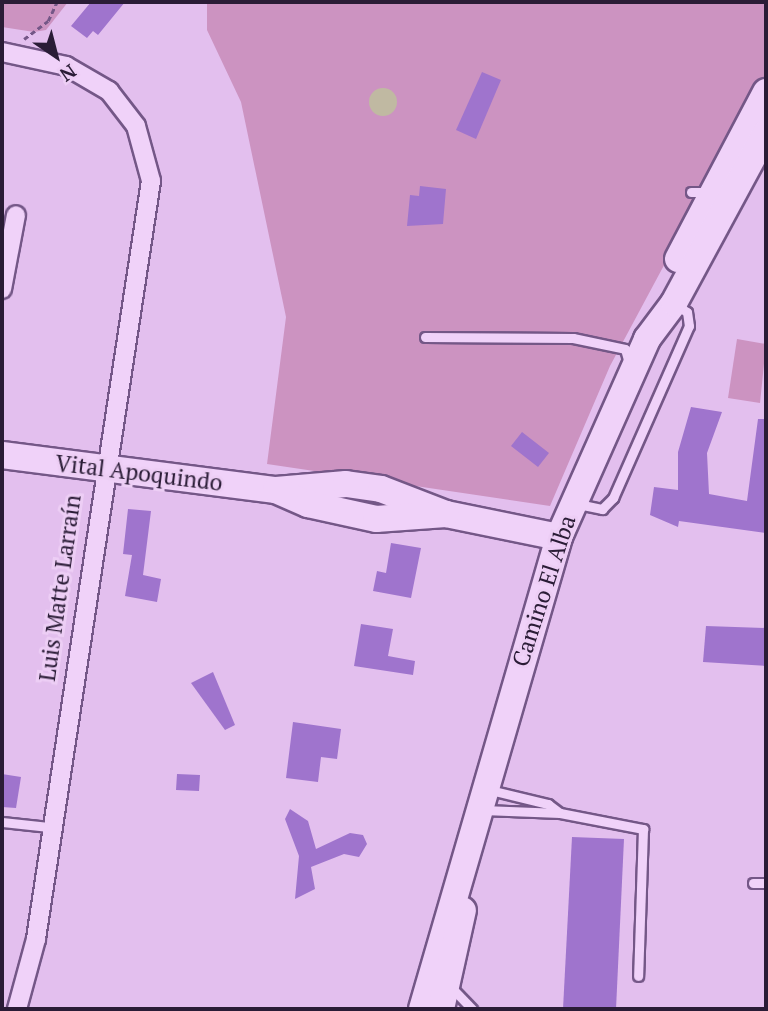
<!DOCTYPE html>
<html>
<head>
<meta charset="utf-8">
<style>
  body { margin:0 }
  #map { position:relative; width:768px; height:1011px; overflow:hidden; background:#e3bfee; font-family:"PT Serif",serif }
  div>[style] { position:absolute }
  .green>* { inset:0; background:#cc93c1 }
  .water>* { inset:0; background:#c0b9a2 }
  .round { border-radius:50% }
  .building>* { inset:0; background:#9f74cd }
  .path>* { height:2.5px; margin-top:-1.25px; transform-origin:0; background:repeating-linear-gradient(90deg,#745787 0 5px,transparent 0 8.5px) }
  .roads { filter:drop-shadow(2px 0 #745787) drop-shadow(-2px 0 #745787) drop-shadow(0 2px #745787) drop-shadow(0 -2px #745787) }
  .lane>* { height:9px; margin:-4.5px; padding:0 4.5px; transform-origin:4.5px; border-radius:4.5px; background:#f0d2f9 }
  .street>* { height:18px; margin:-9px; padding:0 9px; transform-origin:9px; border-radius:9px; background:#f0d2f9 }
  .secondary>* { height:26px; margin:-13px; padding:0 13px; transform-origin:13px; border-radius:13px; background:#f0d2f9 }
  span { translate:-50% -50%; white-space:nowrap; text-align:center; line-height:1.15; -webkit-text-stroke:6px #edcef5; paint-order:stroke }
  .street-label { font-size:23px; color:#2a1c36 }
  .frame { position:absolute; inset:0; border:4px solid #2a1c36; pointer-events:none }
  .north { position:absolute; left:21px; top:21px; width:70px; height:70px; -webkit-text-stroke:5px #edcef5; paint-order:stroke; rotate:145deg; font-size:19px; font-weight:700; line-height:28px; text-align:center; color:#2a1c36 }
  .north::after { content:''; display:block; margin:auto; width:24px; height:32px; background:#2a1c36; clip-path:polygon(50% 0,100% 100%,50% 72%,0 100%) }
</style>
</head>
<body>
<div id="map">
  <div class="green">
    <div style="clip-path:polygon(2px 2px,68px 2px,46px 30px,34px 32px,2px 27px)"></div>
    <div style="clip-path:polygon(207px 2px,766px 2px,766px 75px,610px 366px,550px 506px,267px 464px,286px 317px,241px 102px,207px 30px)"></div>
    <div style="clip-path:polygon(737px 339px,766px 344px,760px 403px,728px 398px)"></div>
  </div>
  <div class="water">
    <div class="round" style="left:369px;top:88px;width:28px;height:28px"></div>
  </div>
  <div class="building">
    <div style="clip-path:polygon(91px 2px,125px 2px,98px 35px,93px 31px,87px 38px,71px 26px)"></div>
    <div style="clip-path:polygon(482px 72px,501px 80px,476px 139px,456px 130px)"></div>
    <div style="clip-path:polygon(420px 186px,446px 189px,443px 224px,407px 226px,410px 195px,419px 196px)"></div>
    <div style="clip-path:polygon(691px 407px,722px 412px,707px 453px,709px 494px,747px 501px,758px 419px,766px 419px,766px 533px,679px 521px,678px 527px,650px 515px,654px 487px,678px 490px,678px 452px)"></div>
    <div style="clip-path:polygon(522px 432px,549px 453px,538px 467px,511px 446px)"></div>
    <div style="clip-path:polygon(128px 509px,151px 511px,143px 575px,161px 579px,157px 602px,125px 596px,132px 555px,123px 554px)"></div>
    <div style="clip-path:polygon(391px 543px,421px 548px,411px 598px,373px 591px,377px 571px,386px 573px)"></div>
    <div style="clip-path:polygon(361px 624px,393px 629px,388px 656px,415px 661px,413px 675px,354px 666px)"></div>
    <div style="clip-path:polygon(706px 626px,766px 628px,766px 666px,703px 662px)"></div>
    <div style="clip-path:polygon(213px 672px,235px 725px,225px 730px,191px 683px)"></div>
    <div style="clip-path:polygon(293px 722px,341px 729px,337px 759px,321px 757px,318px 782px,286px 778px)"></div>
    <div style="clip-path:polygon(2px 774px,21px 777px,16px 808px,2px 807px)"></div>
    <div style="clip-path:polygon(177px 774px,200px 775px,199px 791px,176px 790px)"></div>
    <div style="clip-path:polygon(290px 809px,308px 821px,316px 849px,350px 833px,363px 835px,367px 844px,359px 857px,344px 854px,311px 867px,315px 889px,295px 899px,299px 856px,285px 819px)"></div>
    <div style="clip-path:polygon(572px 837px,624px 839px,616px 1009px,563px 1009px)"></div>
  </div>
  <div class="path">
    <div style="left:24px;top:39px;width:30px;rotate:-37deg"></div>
    <div style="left:48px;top:21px;width:21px;rotate:-65deg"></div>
  </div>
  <div class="roads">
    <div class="lane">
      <div style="left:691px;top:192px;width:18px"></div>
      <div style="left:425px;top:337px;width:148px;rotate:0.4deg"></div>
      <div style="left:573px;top:338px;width:53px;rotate:11.9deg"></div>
      <div style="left:625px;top:349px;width:15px;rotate:74deg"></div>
      <div style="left:578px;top:504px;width:25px;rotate:12deg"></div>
      <div style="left:602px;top:509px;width:16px;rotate:-45deg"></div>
      <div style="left:613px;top:498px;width:188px;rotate:-66.2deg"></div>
      <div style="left:689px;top:326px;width:14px;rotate:-98deg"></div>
      <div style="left:687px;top:312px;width:13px;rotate:-148deg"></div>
      <div style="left:490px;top:790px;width:60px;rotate:13.6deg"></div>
      <div style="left:548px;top:804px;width:15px;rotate:37deg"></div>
      <div style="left:483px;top:810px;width:77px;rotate:2.2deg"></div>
      <div style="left:560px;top:813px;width:85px;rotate:10.9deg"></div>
      <div style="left:643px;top:829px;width:147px;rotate:91.9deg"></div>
      <div style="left:2px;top:822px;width:47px;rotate:6.1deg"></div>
      <div style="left:753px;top:883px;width:13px"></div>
      <div style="left:450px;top:986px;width:32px;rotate:46deg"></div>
    </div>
    <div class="street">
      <div style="left:2px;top:52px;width:66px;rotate:12.3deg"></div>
      <div style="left:66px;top:66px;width:50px;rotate:30.2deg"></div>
      <div style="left:109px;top:91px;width:44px;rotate:52.4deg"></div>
      <div style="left:136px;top:126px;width:57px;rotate:74.7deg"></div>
      <div style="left:151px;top:181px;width:767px;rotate:98.63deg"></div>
      <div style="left:36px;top:939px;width:73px;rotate:105.2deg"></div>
      <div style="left:2px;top:289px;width:75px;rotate:-79.3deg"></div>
    </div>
    <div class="secondary">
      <div style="left:678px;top:259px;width:189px;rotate:-62.2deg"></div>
      <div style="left:2px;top:455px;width:276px;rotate:7.3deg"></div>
      <div style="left:276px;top:490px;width:70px;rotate:-4.9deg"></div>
      <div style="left:346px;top:484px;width:35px;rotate:8deg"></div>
      <div style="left:381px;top:489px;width:70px;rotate:21deg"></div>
      <div style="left:446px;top:514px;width:115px;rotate:11.5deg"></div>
      <div style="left:276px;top:490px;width:35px;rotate:24deg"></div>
      <div style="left:308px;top:504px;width:70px;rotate:12.4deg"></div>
      <div style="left:376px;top:519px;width:70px;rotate:-4.1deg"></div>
      <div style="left:422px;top:1009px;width:491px;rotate:-73.8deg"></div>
      <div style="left:559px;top:537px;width:217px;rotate:-66deg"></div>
      <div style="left:647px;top:339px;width:45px;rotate:-53.1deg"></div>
      <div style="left:674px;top:303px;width:193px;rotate:-61.6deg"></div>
      <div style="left:441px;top:1009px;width:101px;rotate:-77.5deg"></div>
    </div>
  </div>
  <div class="street-label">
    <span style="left:139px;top:473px;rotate:7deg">Vital Apoquindo</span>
    <span style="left:60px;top:588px;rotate:-82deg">Luis Matte Larraín</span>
    <span style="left:544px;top:591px;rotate:-72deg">Camino El Alba</span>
  </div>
  <div class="frame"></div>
  <div class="north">N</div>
</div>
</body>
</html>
